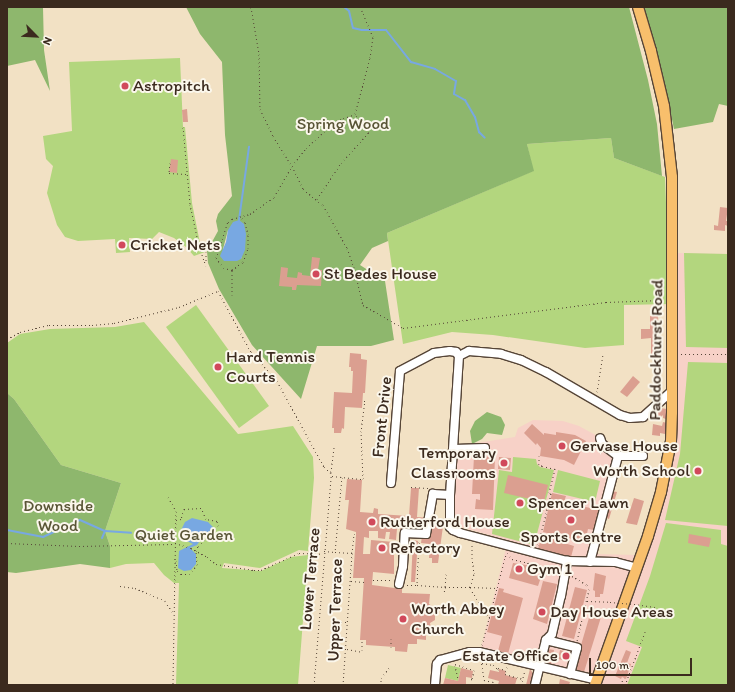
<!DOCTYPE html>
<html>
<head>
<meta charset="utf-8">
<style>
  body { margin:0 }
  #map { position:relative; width:735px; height:692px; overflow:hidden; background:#f2e1c4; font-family:Itim,sans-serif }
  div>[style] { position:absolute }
  .built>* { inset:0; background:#f7d1c7 }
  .green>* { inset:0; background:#b3d67e }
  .forest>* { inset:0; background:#8eb76d }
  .water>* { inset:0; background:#78a8e2 }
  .stream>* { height:2px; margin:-1px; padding:0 1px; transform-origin:1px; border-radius:1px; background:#78a8e2 }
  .building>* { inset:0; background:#db9f90 }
  .path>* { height:1px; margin-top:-0.5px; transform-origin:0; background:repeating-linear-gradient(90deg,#564537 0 1px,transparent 0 4px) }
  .roads { filter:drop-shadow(1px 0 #564537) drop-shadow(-1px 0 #564537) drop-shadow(0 1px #564537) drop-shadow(0 -1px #564537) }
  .minor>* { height:8px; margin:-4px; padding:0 4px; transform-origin:4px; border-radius:4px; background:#fff }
  .major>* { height:10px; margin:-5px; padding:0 5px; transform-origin:5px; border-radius:5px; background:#f8bf6c }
  .path-bridge>* { height:1px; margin-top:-0.5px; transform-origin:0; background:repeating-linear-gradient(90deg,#564537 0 1px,transparent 0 4px) }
  .dots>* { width:11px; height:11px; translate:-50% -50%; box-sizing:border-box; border:2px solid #fbf7ec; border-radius:50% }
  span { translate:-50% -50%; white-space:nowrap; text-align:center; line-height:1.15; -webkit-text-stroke:4px #fbf7ec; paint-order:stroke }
  .poi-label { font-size:17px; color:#3b2a1e }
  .left { translate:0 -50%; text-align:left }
  .right { translate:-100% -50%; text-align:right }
  .park-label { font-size:17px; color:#595536 }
  .street-label { font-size:17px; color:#3b2a1e }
  .frame { position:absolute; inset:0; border:8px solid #3b2a1e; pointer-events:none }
  .north { position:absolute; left:16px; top:16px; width:40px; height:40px; -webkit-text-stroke:3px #fbf7ec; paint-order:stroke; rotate:114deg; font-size:11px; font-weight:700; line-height:16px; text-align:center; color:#3b2a1e }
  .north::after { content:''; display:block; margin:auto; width:14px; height:18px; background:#3b2a1e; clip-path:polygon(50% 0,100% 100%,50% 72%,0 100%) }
  .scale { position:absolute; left:589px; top:658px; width:103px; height:18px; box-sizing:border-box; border:2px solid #3b2a1e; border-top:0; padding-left:5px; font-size:12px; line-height:14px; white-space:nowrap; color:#3b2a1e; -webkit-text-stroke:3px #fbf7ec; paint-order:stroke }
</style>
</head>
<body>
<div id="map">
  <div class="built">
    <div style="clip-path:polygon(676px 253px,728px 254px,728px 685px,597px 685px,664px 489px)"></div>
    <div style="clip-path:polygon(533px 420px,563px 421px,579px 426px,621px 449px,595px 546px,595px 554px,636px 555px,595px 671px,590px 673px,481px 648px,508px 540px,453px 525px,454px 457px,464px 445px,515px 437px,518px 428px)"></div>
  </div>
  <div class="green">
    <div style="clip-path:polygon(180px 58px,183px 127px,185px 127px,192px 203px,200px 243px,205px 252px,194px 256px,186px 247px,174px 238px,159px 232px,152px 239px,129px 238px,130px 252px,116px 253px,115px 239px,78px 241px,65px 237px,57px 225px,47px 193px,53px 166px,46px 159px,43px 136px,72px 131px,69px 62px)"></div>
    <div style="clip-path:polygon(611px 138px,614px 158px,665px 177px,670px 304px,624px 305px,624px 345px,585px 348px,493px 335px,452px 332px,403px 344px,387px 233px,533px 171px,527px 144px)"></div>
    <div style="clip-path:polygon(684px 253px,728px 254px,728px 348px,686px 347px)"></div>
    <div style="clip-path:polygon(196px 305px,269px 406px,239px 428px,166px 327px)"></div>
    <div style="clip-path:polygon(144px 322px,238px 434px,293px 426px,313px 457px,314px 478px,308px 551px,299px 550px,260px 568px,224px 563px,222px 568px,261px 571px,291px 557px,308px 555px,298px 685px,176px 685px,179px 583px,174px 583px,164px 575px,154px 563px,126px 564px,110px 568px,110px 546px,105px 531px,121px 483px,61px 465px,14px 399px,7px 393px,7px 343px,20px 334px,50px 329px,115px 327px)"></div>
    <div style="clip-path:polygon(688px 362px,728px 363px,728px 526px,665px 520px,680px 454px)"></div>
    <div style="clip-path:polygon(513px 457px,536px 459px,537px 464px,540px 467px,554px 470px,534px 545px,492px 534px,499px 470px,512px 472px)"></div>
    <div style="clip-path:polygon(558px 470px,600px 481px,595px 502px,553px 492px)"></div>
    <div style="clip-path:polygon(666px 523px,721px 530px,721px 544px,728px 546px,728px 685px,627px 685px,642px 647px,626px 641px,650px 576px)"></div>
    <div style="clip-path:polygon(448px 665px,461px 668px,458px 681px,445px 678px)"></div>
  </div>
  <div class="forest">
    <div style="clip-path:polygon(7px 7px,43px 7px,44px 50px,50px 91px,35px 60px,7px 66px)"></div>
    <div style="clip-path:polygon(evenodd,186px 7px,629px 7px,648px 80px,657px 124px,662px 176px,614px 158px,611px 138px,527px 144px,534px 171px,387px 233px,388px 241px,372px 248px,360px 265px,385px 281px,394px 340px,371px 346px,317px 346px,301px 399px,252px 345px,219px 289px,208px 263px,207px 251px,218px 231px,216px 221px,218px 214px,232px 196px,225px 135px,222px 62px,200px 34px,186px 7px,228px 230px,245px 243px,241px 259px,223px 249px,228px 230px)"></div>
    <div style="clip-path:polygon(643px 7px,728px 7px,728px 106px,719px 104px,713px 122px,674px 129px,663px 76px)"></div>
    <div style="clip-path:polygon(7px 393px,14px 399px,61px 465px,121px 483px,105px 531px,110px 546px,110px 568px,80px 564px,16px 573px,7px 572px)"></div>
    <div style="clip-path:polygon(487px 412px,501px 417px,505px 425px,502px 435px,487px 433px,482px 439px,472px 444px,470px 431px,475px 421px)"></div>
  </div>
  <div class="water">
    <div style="clip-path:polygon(239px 220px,244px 224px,246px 234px,245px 250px,241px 259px,237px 261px,224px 261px,220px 256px,226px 242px,228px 230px,233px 222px)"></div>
    <div style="clip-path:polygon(192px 518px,208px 522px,214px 528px,203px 536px,197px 545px,190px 548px,196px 554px,196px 564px,191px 570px,184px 571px,178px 568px,179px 551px,193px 544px,189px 542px,182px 541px,179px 539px,179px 534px,185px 522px)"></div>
  </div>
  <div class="stream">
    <div style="left:344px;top:7px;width:6px;rotate:39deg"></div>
    <div style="left:349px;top:11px;width:17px;rotate:77deg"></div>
    <div style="left:353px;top:28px;width:9px;rotate:13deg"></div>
    <div style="left:362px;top:30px;width:24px"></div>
    <div style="left:386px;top:30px;width:41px;rotate:52deg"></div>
    <div style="left:411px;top:62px;width:25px;rotate:16deg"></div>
    <div style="left:435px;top:69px;width:24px;rotate:30deg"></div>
    <div style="left:456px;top:81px;width:13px;rotate:99deg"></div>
    <div style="left:454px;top:94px;width:13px;rotate:29deg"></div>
    <div style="left:465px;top:100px;width:20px;rotate:60deg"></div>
    <div style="left:475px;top:117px;width:16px;rotate:75deg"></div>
    <div style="left:479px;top:132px;width:8px;rotate:45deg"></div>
    <div style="left:239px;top:220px;width:74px;rotate:-82.2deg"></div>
    <div style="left:7px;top:530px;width:37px;rotate:11deg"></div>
    <div style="left:43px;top:537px;width:41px;rotate:-24.7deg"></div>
    <div style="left:80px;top:520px;width:27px;rotate:24deg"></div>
    <div style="left:105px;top:531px;width:26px;rotate:4deg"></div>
    <div style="left:102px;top:538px;width:8px;rotate:-67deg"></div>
  </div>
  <div class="building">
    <div style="clip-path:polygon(187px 109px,188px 122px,183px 122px,182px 110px)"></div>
    <div style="clip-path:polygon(171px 159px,178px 160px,177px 173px,169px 172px)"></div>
    <div style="clip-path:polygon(720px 207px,728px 208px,726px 221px,728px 221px,728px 226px,725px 225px,725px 231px,714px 230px,714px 225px,718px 226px)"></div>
    <div style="clip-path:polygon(312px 257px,320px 258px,318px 270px,322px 270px,321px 286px,297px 285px,296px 290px,292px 290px,292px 287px,279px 286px,281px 267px,288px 268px,287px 277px,297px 278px,298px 272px,302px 273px,302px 275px,310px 276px)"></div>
    <div style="clip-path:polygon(650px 316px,658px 316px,660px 355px,651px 356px,651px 338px,641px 339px,641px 329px,650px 329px)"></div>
    <div style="clip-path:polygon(350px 353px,361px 354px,361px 359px,367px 360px,365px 393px,363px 393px,362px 408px,345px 407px,344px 429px,342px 428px,341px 433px,334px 433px,334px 428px,332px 428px,334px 392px,352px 393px,353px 371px,351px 371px,351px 367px,349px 367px)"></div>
    <div style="clip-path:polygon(633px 376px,640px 382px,627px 397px,620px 392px)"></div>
    <div style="clip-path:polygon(660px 408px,667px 409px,666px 419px,663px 418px,663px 415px,659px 419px,655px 415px)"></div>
    <div style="clip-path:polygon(663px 422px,667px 423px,665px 434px,660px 433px,660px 436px,652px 435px,653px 424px,662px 426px)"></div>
    <div style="clip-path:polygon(532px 424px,544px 435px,544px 433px,556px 435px,556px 432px,575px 435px,586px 441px,574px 465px,564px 460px,540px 456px,541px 448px,537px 443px,536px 445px,524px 433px)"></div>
    <div style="clip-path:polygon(474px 456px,495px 457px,493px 510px,475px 509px,476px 499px,480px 500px,480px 494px,472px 494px)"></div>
    <div style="clip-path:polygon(499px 457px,511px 458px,510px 470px,498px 469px)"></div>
    <div style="clip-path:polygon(508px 475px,548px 485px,544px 502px,504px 493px)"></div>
    <div style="clip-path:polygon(347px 479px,362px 480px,360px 512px,373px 513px,374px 508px,378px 509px,378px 514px,409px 516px,411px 488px,419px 488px,417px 517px,444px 519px,438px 563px,432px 563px,432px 558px,429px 558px,430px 544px,421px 543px,422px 536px,428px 531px,397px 529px,396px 540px,389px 539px,390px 532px,386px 532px,385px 539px,378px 538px,378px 531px,369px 531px,369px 538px,364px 537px,363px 554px,370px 554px,371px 540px,394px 542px,394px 574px,373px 572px,372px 585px,402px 589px,402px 593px,430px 594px,429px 604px,432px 606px,431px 612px,435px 614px,435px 620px,430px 623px,431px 628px,426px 630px,426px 640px,417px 639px,417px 644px,408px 644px,407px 652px,395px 651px,395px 647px,366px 645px,366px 640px,360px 640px,364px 578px,353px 578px,356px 535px,356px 532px,346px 529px,349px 500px,345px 500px)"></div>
    <div style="clip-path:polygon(612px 491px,617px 492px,609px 519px,604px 517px)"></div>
    <div style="clip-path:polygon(552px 493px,566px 496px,564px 502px,599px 510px,594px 530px,588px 529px,585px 542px,543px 532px)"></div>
    <div style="clip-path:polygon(634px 498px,644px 501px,637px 525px,626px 523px)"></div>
    <div style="clip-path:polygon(689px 534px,711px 538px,709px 547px,688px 543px)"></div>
    <div style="clip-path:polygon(542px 535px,561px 540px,564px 543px,574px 546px,571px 557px,538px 549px)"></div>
    <div style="clip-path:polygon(413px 540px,418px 541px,415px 582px,411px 582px)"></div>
    <div style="clip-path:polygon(513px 563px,539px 567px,536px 576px,541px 577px,538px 586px,509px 578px)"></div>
    <div style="clip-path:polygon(595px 573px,606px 576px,603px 594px,600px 594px,600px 597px,595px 597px,595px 591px,593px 590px)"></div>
    <div style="clip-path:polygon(543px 581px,557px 584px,547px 624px,533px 619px)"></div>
    <div style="clip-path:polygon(575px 587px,587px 590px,574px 639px,562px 636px)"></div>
    <div style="clip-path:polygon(499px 588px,504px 589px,503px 592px,523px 598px,508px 654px,498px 651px,502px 636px,487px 632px)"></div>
    <div style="clip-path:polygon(591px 611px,602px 614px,584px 672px,574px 669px)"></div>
    <div style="clip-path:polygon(548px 649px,554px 650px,551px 665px,544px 663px)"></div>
    <div style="clip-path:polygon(560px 650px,573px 654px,571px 662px,558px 659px)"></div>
    <div style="clip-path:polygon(626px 650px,631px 652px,627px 663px,631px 664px,626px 679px,622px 677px,621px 679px,615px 676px)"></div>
    <div style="clip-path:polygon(461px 668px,473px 671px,472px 678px,466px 677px,466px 685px,443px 685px,445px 678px,458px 681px)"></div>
    <div style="clip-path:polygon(499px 669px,506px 671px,505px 675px,517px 678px,515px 685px,498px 685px,499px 681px,488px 678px,490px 670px,499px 672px)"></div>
    <div style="clip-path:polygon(530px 669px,535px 676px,532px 685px,526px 685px)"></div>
    <div style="clip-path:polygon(560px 679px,570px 682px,569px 685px,559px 685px)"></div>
  </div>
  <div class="path">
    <div style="left:251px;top:7px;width:48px;rotate:80.3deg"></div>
    <div style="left:259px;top:54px;width:55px;rotate:89deg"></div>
    <div style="left:260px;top:109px;width:30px;rotate:64deg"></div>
    <div style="left:273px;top:136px;width:36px;rotate:58deg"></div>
    <div style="left:292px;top:166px;width:25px;rotate:64deg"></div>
    <div style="left:303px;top:189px;width:26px;rotate:39deg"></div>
    <div style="left:323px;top:205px;width:49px;rotate:60.8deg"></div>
    <div style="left:347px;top:248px;width:20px;rotate:70deg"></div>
    <div style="left:354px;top:267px;width:39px;rotate:77deg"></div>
    <div style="left:363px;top:305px;width:46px;rotate:29.9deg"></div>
    <div style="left:403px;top:328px;width:205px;rotate:-7.3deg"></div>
    <div style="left:606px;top:302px;width:56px;rotate:-2deg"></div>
    <div style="left:183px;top:127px;width:77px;rotate:84.8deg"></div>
    <div style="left:190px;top:204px;width:40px;rotate:78deg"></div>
    <div style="left:198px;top:243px;width:24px;rotate:71deg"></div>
    <div style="left:170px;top:163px;width:10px;rotate:96deg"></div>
    <div style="left:169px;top:173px;width:17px;rotate:3deg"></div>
    <div style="left:317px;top:199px;width:43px;rotate:-56.3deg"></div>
    <div style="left:341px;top:163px;width:42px;rotate:-47.9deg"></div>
    <div style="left:369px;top:132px;width:21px;rotate:-127deg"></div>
    <div style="left:206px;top:252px;width:11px;rotate:90deg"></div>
    <div style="left:232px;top:270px;width:14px;rotate:-36deg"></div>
    <div style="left:243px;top:262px;width:15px;rotate:-70deg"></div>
    <div style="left:248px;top:248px;width:13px;rotate:-90deg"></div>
    <div style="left:248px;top:235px;width:13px;rotate:-103deg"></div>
    <div style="left:245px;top:222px;width:6px;rotate:-129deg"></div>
    <div style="left:232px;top:295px;width:25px;rotate:-90deg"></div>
    <div style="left:232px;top:270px;width:8px;rotate:-166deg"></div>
    <div style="left:224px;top:268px;width:13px;rotate:-129deg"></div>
    <div style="left:216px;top:258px;width:38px;rotate:-72deg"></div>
    <div style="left:228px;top:222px;width:5px;rotate:-37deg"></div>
    <div style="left:232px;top:219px;width:19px;rotate:-16deg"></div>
    <div style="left:250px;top:214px;width:29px;rotate:-35deg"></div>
    <div style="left:274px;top:197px;width:36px;rotate:-60deg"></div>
    <div style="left:292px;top:166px;width:23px;rotate:-52deg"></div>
    <div style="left:306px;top:148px;width:40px;rotate:-42deg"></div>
    <div style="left:336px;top:121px;width:20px;rotate:-20deg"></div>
    <div style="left:355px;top:114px;width:58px;rotate:-75deg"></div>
    <div style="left:370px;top:58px;width:21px;rotate:-82deg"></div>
    <div style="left:373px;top:37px;width:33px;rotate:-113deg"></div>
    <div style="left:7px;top:339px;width:15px;rotate:-28deg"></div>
    <div style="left:20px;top:332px;width:30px;rotate:-14deg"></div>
    <div style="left:49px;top:325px;width:43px"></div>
    <div style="left:92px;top:325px;width:22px;rotate:-5deg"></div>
    <div style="left:114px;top:323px;width:67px;rotate:-13.8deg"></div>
    <div style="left:179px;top:307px;width:42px;rotate:-22.3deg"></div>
    <div style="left:218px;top:291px;width:69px;rotate:61.6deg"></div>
    <div style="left:251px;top:352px;width:39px;rotate:48deg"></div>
    <div style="left:277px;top:381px;width:98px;rotate:61.3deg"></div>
    <div style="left:324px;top:467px;width:9px;rotate:41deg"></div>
    <div style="left:331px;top:473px;width:3px;rotate:90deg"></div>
    <div style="left:681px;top:354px;width:47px"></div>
    <div style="left:597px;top:392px;width:39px;rotate:-81deg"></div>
    <div style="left:331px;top:472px;width:26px;rotate:-83deg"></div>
    <div style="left:332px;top:476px;width:31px;rotate:6deg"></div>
    <div style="left:363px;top:479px;width:47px;rotate:-92.4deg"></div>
    <div style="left:361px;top:432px;width:31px;rotate:-83deg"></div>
    <div style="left:365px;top:401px;width:3px;rotate:180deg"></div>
    <div style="left:342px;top:477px;width:75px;rotate:95.3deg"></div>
    <div style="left:335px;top:552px;width:17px;rotate:3deg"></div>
    <div style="left:352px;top:553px;width:132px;rotate:93.9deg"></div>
    <div style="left:411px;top:487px;width:17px;rotate:3deg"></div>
    <div style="left:168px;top:497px;width:16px;rotate:60deg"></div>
    <div style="left:176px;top:511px;width:174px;rotate:91deg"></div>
    <div style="left:419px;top:542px;width:43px;rotate:92.7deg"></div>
    <div style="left:417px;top:585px;width:28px;rotate:4deg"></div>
    <div style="left:445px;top:587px;width:7px;rotate:98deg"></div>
    <div style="left:7px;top:543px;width:72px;rotate:2.4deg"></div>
    <div style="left:79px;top:546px;width:95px;rotate:-1.2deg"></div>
    <div style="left:175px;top:543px;width:17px;rotate:17deg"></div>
    <div style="left:191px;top:548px;width:18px;rotate:29deg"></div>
    <div style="left:207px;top:557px;width:11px;rotate:38deg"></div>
    <div style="left:216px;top:564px;width:38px;rotate:9deg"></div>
    <div style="left:254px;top:570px;width:7px"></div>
    <div style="left:261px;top:570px;width:42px;rotate:-24.1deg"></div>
    <div style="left:299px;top:553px;width:24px;rotate:2deg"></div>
    <div style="left:538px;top:545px;width:53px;rotate:-75.7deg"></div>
    <div style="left:551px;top:494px;width:2px;rotate:-153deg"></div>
    <div style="left:549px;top:493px;width:25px;rotate:-76deg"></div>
    <div style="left:555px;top:469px;width:13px;rotate:-167deg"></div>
    <div style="left:542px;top:466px;width:4px;rotate:-146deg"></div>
    <div style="left:539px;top:464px;width:8px;rotate:-90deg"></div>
    <div style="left:324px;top:551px;width:11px;rotate:5deg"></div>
    <div style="left:352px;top:553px;width:19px;rotate:-84deg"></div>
    <div style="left:354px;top:534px;width:3px;rotate:-45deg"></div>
    <div style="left:507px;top:553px;width:8px;rotate:50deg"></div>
    <div style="left:512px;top:559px;width:47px;rotate:13.4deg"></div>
    <div style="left:174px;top:559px;width:3px;rotate:45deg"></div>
    <div style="left:176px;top:561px;width:10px;rotate:84deg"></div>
    <div style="left:177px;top:571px;width:5px;rotate:37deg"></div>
    <div style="left:181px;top:574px;width:8px"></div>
    <div style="left:189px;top:574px;width:12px;rotate:-48deg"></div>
    <div style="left:197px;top:565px;width:14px;rotate:-94deg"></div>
    <div style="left:196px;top:551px;width:5px;rotate:-68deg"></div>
    <div style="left:198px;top:546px;width:28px;rotate:-45deg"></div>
    <div style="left:218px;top:526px;width:5px;rotate:-101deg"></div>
    <div style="left:217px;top:521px;width:11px;rotate:-170deg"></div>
    <div style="left:206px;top:519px;width:12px;rotate:-114deg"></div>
    <div style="left:201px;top:508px;width:17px;rotate:177deg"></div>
    <div style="left:184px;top:509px;width:10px;rotate:107deg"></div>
    <div style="left:181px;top:519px;width:5px;rotate:169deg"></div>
    <div style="left:446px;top:574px;width:13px;rotate:94deg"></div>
    <div style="left:445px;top:587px;width:25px"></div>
    <div style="left:470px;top:587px;width:14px;rotate:-73deg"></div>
    <div style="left:474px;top:574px;width:16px;rotate:-97deg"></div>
    <div style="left:472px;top:558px;width:15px;rotate:-90deg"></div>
    <div style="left:572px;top:576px;width:17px;rotate:31deg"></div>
    <div style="left:587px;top:585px;width:4px;rotate:63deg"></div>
    <div style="left:589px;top:589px;width:53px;rotate:103deg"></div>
    <div style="left:373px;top:580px;width:20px"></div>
    <div style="left:351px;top:581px;width:13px;rotate:4deg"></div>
    <div style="left:351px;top:581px;width:4px;rotate:-56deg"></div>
    <div style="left:407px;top:585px;width:9px"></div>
    <div style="left:120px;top:586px;width:15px;rotate:8deg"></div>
    <div style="left:135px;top:588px;width:33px;rotate:23deg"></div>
    <div style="left:165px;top:601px;width:14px;rotate:56deg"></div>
    <div style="left:470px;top:587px;width:27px;rotate:2deg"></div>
    <div style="left:470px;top:588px;width:36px;rotate:58deg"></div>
    <div style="left:587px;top:601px;width:23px;rotate:2deg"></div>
    <div style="left:634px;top:604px;width:21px;rotate:8deg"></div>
    <div style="left:337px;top:622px;width:10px"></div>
    <div style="left:482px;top:645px;width:94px;rotate:-75.2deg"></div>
    <div style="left:391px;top:647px;width:8px;rotate:-90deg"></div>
    <div style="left:347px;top:649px;width:16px;rotate:11deg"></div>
    <div style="left:362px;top:650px;width:10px;rotate:-90deg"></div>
    <div style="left:481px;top:660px;width:20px;rotate:81deg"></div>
    <div style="left:484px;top:680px;width:9px;rotate:13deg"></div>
    <div style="left:493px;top:682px;width:2px;rotate:-63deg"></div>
    <div style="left:482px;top:663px;width:11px;rotate:10deg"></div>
    <div style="left:493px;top:665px;width:6px;rotate:39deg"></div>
    <div style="left:498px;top:669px;width:3px;rotate:108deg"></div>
    <div style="left:455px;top:664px;width:20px;rotate:18deg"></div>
    <div style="left:474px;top:670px;width:9px;rotate:103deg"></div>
    <div style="left:472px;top:679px;width:3px;rotate:162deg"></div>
    <div style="left:455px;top:665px;width:14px;rotate:78deg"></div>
    <div style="left:507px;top:667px;width:7px;rotate:106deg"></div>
    <div style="left:505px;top:674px;width:18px;rotate:16deg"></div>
    <div style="left:498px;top:668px;width:8px;rotate:14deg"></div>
    <div style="left:314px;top:685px;width:210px;rotate:-85.3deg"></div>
    <div style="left:381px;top:685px;width:7px;rotate:-90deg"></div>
    <div style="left:381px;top:678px;width:13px;rotate:-51deg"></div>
    <div style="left:521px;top:685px;width:16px;rotate:-75deg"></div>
    <div style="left:620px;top:685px;width:8px;rotate:-60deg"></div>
    <div style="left:625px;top:685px;width:57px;rotate:-69.3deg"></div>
  </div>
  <div class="roads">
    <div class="minor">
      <div style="left:459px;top:356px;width:139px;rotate:93.7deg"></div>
      <div style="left:450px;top:495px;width:32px;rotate:90deg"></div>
      <div style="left:450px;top:527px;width:4px;rotate:45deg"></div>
      <div style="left:453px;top:530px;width:8px;rotate:23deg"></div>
      <div style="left:460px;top:533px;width:111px;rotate:14.7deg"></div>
      <div style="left:567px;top:561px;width:48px;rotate:1.2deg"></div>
      <div style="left:615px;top:562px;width:23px;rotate:15deg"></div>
      <div style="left:459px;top:356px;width:11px;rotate:-27deg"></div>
      <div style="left:469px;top:351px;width:32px;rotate:5deg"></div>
      <div style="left:501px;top:354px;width:21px;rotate:17deg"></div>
      <div style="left:521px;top:360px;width:28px;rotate:26deg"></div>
      <div style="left:546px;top:372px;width:86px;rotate:30.2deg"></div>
      <div style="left:620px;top:415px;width:10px;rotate:17deg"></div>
      <div style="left:630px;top:418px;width:13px;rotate:-4deg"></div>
      <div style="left:643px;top:417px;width:40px;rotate:-42deg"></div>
      <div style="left:454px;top:449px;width:31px;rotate:-2deg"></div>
      <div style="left:618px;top:456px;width:25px"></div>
      <div style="left:391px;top:483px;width:112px;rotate:-85.4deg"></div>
      <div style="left:400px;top:371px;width:38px;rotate:-28deg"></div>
      <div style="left:434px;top:353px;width:16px;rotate:-7deg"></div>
      <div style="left:450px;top:351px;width:6px;rotate:9deg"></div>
      <div style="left:456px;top:352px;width:5px;rotate:53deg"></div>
      <div style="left:590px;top:562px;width:110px;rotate:-75.2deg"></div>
      <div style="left:618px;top:456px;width:20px;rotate:-143deg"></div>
      <div style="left:602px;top:444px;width:6px;rotate:-108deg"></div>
      <div style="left:399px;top:584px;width:18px;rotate:-77deg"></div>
      <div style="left:403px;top:566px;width:33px;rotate:-87deg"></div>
      <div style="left:405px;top:533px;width:21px;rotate:3deg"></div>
      <div style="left:426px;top:534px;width:41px;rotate:-80.1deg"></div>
      <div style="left:433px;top:494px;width:17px;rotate:3deg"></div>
      <div style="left:546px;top:640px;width:32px;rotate:14deg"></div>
      <div style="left:577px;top:648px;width:27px;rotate:105deg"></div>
      <div style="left:435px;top:685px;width:21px;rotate:-85deg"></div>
      <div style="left:437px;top:664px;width:5px;rotate:-53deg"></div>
      <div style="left:440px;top:660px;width:31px;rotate:-15deg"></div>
      <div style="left:470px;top:652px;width:9px"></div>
      <div style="left:479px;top:652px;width:121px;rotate:13.3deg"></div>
      <div style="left:535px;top:685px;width:46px;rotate:-76.3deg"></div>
      <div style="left:546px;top:640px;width:8px;rotate:-45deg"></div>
      <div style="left:552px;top:634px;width:39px;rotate:-77deg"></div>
      <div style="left:561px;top:596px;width:36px;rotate:-80deg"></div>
    </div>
    <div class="major">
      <div style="left:595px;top:685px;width:158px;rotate:-70.4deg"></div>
      <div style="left:648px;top:536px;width:46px;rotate:-73.5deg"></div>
      <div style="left:661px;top:492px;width:52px;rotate:-78.9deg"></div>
      <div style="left:671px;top:441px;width:29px;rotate:-88deg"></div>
      <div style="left:672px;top:412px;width:235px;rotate:-90deg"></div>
      <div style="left:672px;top:177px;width:71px;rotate:-96.4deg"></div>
      <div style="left:664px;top:106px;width:57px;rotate:-103.3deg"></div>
      <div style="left:651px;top:51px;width:46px;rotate:-106.5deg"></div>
    </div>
  </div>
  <div class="path-bridge">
    <div style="left:610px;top:602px;width:23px;rotate:5deg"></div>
  </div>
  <div class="dots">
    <div style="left:125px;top:86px;background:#d1495b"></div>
    <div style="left:122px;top:245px;background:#d1495b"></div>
    <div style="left:316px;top:274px;background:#d1495b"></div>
    <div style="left:218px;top:367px;background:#d1495b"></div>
    <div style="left:562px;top:446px;background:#d1495b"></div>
    <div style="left:504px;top:463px;background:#d1495b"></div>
    <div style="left:698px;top:471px;background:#d1495b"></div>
    <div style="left:520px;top:503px;background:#d1495b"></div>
    <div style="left:571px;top:520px;background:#d1495b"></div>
    <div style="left:372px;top:522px;background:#d1495b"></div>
    <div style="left:382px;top:548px;background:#d1495b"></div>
    <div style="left:519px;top:569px;background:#d1495b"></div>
    <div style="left:542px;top:612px;background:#d1495b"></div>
    <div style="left:403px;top:619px;background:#d1495b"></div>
    <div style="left:566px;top:656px;background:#d1495b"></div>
  </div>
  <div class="poi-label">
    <span class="left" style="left:133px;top:86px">Astropitch</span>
    <span class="left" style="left:130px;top:245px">Cricket Nets</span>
    <span class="left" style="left:324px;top:274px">St Bedes House</span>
    <span class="left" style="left:226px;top:367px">Hard Tennis<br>Courts</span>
    <span class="left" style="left:570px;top:446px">Gervase House</span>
    <span class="right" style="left:496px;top:463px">Temporary<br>Classrooms</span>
    <span class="right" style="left:690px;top:471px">Worth School</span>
    <span class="left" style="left:528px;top:503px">Spencer Lawn</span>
    <span class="left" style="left:380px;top:522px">Rutherford House</span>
    <span style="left:571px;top:537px">Sports Centre</span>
    <span class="left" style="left:390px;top:548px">Refectory</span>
    <span class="left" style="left:527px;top:569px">Gym 1</span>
    <span class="left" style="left:411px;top:619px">Worth Abbey<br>Church</span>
    <span class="left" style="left:550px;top:612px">Day House Areas</span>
    <span class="right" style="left:558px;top:656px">Estate Office</span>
  </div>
  <div class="park-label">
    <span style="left:343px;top:124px">Spring Wood</span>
    <span style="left:58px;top:516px">Downside<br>Wood</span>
    <span style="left:184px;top:535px">Quiet Garden</span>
  </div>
  <div class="street-label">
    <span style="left:656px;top:350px;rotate:-89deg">Paddockhurst Road</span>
    <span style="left:382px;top:417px;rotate:-84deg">Front Drive</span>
    <span style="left:310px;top:579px;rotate:-85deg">Lower Terrace</span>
    <span style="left:335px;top:610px;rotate:-88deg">Upper Terrace</span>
  </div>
  <div class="frame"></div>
  <div class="north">N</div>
  <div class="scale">100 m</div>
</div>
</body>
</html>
